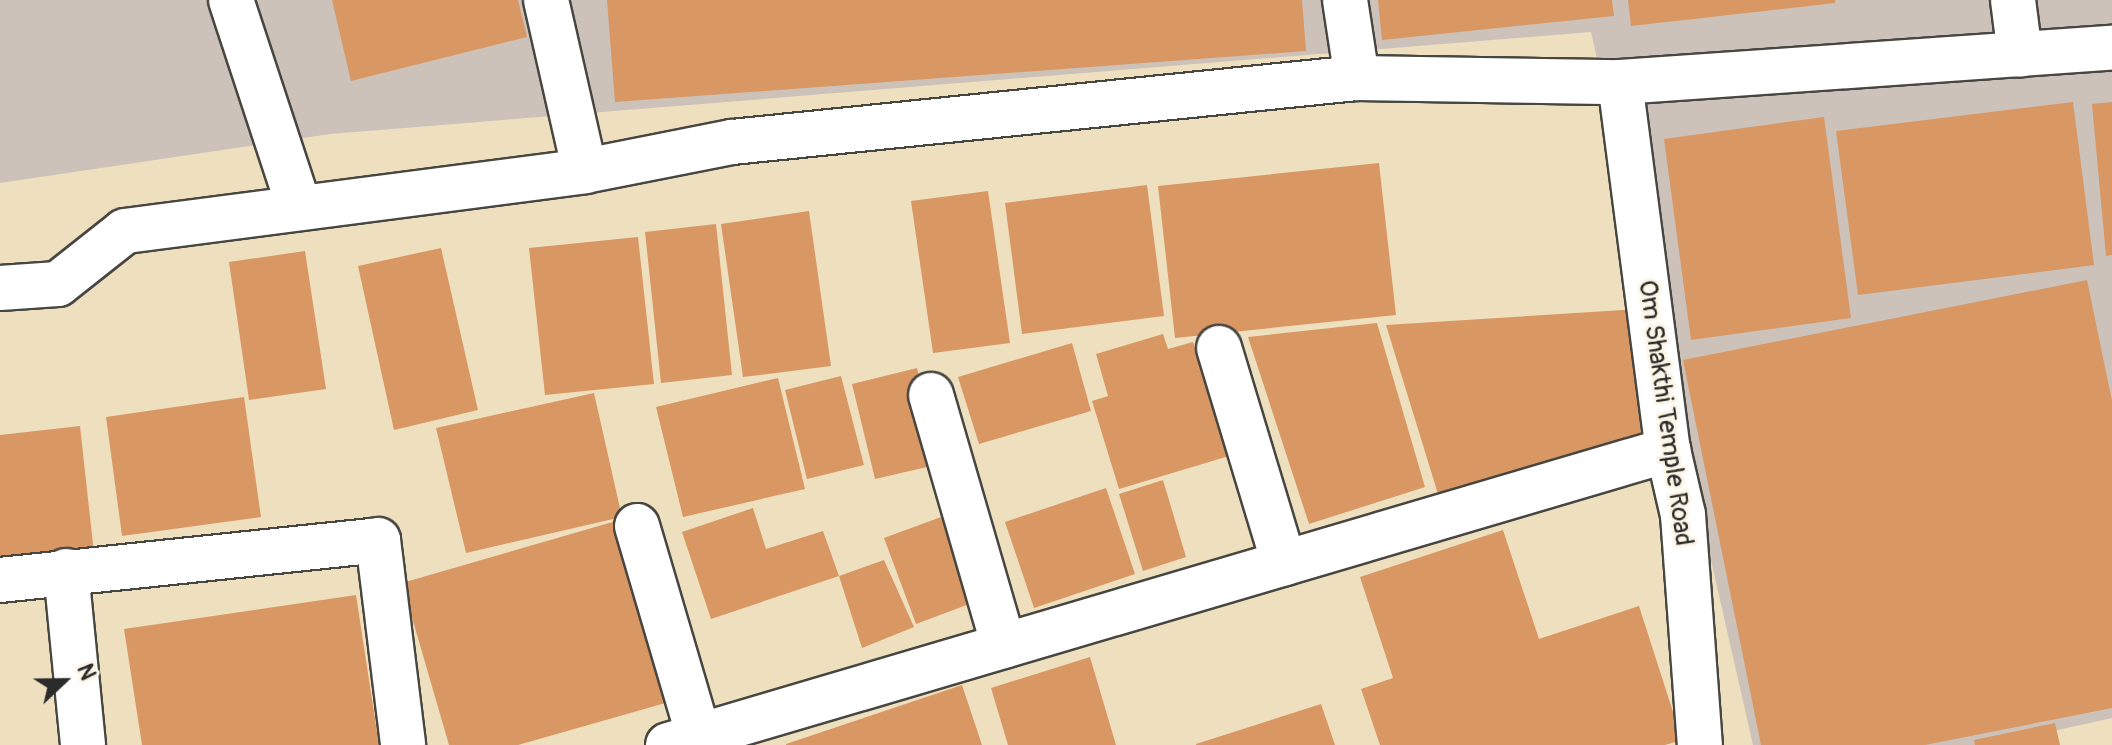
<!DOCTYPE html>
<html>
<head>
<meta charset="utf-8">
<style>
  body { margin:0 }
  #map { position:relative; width:2112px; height:745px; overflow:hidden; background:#eee0bf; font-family:Pangolin,sans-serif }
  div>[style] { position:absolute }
  .industrial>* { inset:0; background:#ccc2b9 }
  .building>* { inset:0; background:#d99763 }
  .roads { filter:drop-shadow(2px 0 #484641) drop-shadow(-2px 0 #484641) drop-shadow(0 2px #484641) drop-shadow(0 -2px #484641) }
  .minor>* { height:44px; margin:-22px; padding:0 22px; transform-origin:22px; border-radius:22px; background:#fff }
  span { translate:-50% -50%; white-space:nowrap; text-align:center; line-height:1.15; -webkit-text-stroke:6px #fcf5e5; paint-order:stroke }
  .street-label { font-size:26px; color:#2b2b2b }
  .north { position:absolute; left:24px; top:641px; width:80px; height:80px; -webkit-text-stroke:6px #fcf5e5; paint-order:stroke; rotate:68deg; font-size:22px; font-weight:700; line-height:32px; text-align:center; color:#2b2b2b }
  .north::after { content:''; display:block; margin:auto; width:28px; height:36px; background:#2b2b2b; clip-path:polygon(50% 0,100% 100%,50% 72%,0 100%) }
</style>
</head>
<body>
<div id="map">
  <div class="industrial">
    <div style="clip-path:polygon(0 0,2112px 0,2112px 718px,1990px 745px,1753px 745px,1591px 32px,330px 134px,0 183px)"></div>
  </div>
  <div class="building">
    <div style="clip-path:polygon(332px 0,518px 0,527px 37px,351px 81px)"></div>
    <div style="clip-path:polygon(607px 0,1302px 0,1306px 51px,615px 102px)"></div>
    <div style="clip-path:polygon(1378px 0,1612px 0,1614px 16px,1382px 40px)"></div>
    <div style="clip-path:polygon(1628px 0,1835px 0,1835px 3px,1631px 26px)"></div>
    <div style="clip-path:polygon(2073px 102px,2094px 265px,1858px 295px,1836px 131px)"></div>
    <div style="clip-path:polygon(2112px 102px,2112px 255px,2106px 256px,2092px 104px)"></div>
    <div style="clip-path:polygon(1824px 117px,1851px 318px,1691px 340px,1664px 139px)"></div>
    <div style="clip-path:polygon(1379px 163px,1396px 315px,1175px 338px,1158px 186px)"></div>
    <div style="clip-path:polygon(1147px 185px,1164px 316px,1022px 334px,1005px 203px)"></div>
    <div style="clip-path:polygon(988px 191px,1010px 343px,933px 353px,911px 201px)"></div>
    <div style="clip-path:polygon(809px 211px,831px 366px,743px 377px,721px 224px)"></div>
    <div style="clip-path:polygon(716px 224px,732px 375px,661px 383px,645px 232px)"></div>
    <div style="clip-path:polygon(638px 237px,654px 384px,545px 395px,529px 248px)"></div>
    <div style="clip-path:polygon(441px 248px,478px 410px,394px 430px,358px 266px)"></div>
    <div style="clip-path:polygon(305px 251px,326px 389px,249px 400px,229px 262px)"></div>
    <div style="clip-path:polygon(2087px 280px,2112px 401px,2112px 708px,1925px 745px,1761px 745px,1683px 360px)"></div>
    <div style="clip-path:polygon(1639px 309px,1658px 434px,1438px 494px,1386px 325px)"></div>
    <div style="clip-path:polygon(1377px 323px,1425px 487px,1309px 524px,1248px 337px)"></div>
    <div style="clip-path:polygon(1163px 334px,1168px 349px,1193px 342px,1229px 456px,1119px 489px,1092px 401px,1108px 396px,1096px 354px)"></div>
    <div style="clip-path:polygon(1072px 343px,1091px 411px,979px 444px,958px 377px)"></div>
    <div style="clip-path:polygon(917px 368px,940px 464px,875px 479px,852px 384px)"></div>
    <div style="clip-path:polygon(841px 376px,864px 465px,807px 479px,785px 390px)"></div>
    <div style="clip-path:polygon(778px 378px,805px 489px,683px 517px,656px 407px)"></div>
    <div style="clip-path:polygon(594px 393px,622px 517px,466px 553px,436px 428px)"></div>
    <div style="clip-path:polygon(244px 397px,261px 517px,122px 536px,106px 417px)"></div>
    <div style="clip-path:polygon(80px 426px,94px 553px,0 564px,0 435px)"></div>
    <div style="clip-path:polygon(1163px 480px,1186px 557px,1143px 571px,1119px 494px)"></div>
    <div style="clip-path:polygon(1106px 488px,1135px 574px,1034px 608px,1005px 522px)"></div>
    <div style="clip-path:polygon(753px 508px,766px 549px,823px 531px,839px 576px,711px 619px,682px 532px)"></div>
    <div style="clip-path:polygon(941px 517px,972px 603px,916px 624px,884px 538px)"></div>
    <div style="clip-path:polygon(616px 521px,669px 702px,518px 745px,449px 745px,402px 583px)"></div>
    <div style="clip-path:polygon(1503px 530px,1539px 639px,1639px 606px,1682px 740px,1665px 745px,1380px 745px,1361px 689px,1393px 678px,1360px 577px)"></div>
    <div style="clip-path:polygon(884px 560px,914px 627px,862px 648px,839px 576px)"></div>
    <div style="clip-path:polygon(356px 595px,379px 745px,142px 745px,124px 629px)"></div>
    <div style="clip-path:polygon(1090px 657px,1116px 745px,1008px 745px,991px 688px)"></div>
    <div style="clip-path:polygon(962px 685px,982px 745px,786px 745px,786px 744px)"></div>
    <div style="clip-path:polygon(1321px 704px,1335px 745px,1196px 745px,1196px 744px)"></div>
    <div style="clip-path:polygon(2055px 723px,2060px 745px,1975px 745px,1974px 740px)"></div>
  </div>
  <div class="roads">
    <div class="minor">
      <div style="left:231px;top:0;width:215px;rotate:71.8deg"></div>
      <div style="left:546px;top:0;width:175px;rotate:77.2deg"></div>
      <div style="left:1345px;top:0;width:79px;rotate:81.3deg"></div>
      <div style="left:2013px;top:0;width:55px;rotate:82.7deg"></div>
      <div style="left:1620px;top:82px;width:371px;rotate:82.6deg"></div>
      <div style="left:1668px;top:450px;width:67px;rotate:77deg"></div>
      <div style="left:1683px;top:515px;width:231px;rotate:85.8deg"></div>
      <div style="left:0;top:288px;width:58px;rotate:-3.9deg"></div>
      <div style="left:58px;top:284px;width:85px;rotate:-38.3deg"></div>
      <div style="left:125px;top:231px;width:464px;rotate:-7.4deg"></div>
      <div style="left:585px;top:171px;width:150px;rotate:-11.2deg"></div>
      <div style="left:732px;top:142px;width:628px;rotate:-5.85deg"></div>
      <div style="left:1357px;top:78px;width:263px;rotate:0.9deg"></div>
      <div style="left:1620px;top:82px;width:493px;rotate:-4deg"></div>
      <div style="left:1219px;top:348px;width:225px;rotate:73.2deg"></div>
      <div style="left:931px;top:395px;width:261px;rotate:73.8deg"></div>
      <div style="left:637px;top:526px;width:219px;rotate:73.6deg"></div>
      <div style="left:66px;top:571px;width:175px;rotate:84.4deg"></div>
      <div style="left:0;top:580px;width:380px;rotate:-6deg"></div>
      <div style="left:378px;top:540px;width:207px;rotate:83deg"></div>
      <div style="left:668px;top:745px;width:1043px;rotate:-16.44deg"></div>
    </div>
  </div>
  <div class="street-label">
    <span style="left:1665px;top:413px;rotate:82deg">Om Shakthi Temple Road</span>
  </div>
  <div class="north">N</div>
</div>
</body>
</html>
